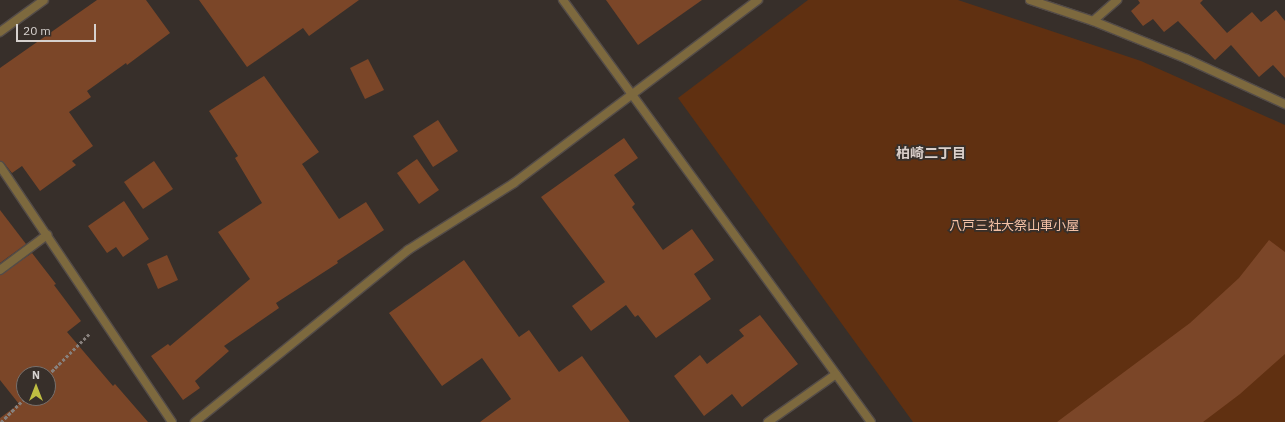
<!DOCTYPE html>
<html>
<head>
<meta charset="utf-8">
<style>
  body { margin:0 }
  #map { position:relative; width:1285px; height:422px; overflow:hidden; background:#372f2a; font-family:"IBM Plex Sans","Noto Sans JP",sans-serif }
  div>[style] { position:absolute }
  .green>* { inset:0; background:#603011 }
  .building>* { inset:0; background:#7b4628 }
  .path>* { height:2.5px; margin-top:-1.25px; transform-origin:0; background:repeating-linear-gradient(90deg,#87807c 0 3px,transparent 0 5px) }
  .roads { filter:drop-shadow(1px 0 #544c48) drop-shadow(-1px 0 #544c48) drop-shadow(0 1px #544c48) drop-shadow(0 -1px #544c48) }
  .service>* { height:8px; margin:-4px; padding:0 4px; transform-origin:4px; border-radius:4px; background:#7d693e }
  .minor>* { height:8px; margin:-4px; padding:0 4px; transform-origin:4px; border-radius:4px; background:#7d693e }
  .tertiary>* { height:8px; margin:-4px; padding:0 4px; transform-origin:4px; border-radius:4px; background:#7d693e }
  span { translate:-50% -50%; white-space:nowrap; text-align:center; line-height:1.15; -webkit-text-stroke:3.5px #372f2a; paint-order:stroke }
  .park-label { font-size:13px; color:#f4c1a6 }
  .neighbourhood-label { font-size:14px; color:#dacfca; font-weight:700 }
  .north { position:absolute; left:16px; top:366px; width:40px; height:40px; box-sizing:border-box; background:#372f2a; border:1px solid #77706c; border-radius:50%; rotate:0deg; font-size:11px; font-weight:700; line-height:16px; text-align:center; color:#d6d1ce }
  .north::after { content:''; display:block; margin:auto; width:14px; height:18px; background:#bfbe42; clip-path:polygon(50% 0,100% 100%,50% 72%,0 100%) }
  .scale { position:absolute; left:16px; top:24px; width:80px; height:18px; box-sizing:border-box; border:2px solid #d6d1ce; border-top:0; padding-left:5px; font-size:12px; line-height:14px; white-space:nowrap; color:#d6d1ce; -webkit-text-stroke:3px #372f2a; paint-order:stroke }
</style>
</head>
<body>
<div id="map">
  <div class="green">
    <div style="clip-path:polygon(808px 0,958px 0,1141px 61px,1285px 125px,1285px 422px,913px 422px,678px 98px)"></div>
  </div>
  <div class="building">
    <div style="clip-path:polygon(97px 0,146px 0,170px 33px,127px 65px,126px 63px,87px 91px,91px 97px,69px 112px,93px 146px,72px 161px,76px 165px,40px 191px,22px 166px,12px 173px,4px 163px,0 161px,0 68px)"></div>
    <div style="clip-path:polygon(199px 0,359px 0,309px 36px,303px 28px,247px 67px)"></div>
    <div style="clip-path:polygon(606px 0,702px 0,638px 45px)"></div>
    <div style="clip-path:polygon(1138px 0,1203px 0,1200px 3px,1227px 33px,1252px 12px,1261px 22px,1276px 10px,1285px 21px,1285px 78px,1273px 65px,1259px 77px,1231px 45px,1215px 60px,1178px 21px,1164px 32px,1153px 19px,1143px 26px,1131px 11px,1140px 3px)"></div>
    <div style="clip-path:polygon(368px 59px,384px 90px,365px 99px,350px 68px)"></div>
    <div style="clip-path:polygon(264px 76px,319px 152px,302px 164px,339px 219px,366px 202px,384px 230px,337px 261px,338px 263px,276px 303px,279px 308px,224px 346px,229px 351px,195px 381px,200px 388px,183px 400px,151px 356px,168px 344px,170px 346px,250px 279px,218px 232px,262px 203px,235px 158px,238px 156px,209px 111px)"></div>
    <div style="clip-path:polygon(438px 120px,458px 151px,433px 167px,413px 136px)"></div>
    <div style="clip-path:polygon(624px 138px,638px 158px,614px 175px,635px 204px,632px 207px,663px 250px,692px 229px,714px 260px,694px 274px,711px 299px,656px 338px,638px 315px,635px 317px,626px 305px,591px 331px,572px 306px,605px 282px,541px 197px)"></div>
    <div style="clip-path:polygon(417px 159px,439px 190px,419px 204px,397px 173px)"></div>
    <div style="clip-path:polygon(154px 161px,173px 189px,143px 209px,124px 182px)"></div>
    <div style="clip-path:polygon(124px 201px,149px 239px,123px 257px,116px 247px,107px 253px,88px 226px)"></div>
    <div style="clip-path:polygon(0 210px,26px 244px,0 263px)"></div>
    <div style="clip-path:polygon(1269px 240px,1285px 252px,1285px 354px,1240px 394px,1203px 422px,1057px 422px,1190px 323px,1239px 278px)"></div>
    <div style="clip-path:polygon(evenodd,32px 253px,56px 284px,54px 285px,81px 321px,67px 332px,113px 386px,115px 384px,148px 422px,0 422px,0 418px,19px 404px,0 380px,0 275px,32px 253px,24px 374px,48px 374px,48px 398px,24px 398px,24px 374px)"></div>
    <div style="clip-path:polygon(167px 255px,178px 280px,158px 289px,147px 264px)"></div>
    <div style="clip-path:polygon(464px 260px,519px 337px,529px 330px,559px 372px,582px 356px,630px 422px,480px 422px,511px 399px,482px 358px,442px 386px,389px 313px)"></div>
    <div style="clip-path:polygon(760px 315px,798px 364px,742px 407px,732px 394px,704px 416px,674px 376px,700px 355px,707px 364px,744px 336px,739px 330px)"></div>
  </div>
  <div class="path">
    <div style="left:48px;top:375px;width:59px;rotate:-45deg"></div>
    <div style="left:1px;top:422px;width:34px;rotate:-45deg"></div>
  </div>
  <div class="roads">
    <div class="service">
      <div style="left:0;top:270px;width:59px;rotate:-36.7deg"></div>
    </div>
    <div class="minor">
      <div style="left:563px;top:0;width:522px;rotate:53.88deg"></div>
      <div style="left:1030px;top:0;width:66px;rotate:18.4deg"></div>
      <div style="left:1093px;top:21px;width:101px;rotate:22deg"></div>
      <div style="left:1187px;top:59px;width:108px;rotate:24.7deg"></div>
      <div style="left:1093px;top:21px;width:32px;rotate:-41deg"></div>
      <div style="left:195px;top:422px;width:274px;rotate:-38.9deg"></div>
      <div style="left:408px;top:250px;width:125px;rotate:-32.3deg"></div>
      <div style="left:514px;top:183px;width:305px;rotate:-36.9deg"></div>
      <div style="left:768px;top:422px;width:83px;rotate:-35.2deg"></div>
    </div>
    <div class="tertiary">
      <div style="left:0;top:32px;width:54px;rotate:-36deg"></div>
      <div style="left:0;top:166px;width:308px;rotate:56.1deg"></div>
    </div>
  </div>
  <div class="park-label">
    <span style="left:1014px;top:226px">八戸三社大祭山車小屋</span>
  </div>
  <div class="neighbourhood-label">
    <span style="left:931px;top:153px">柏崎二丁目</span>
  </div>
  <div class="north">N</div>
  <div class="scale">20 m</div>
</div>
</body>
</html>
